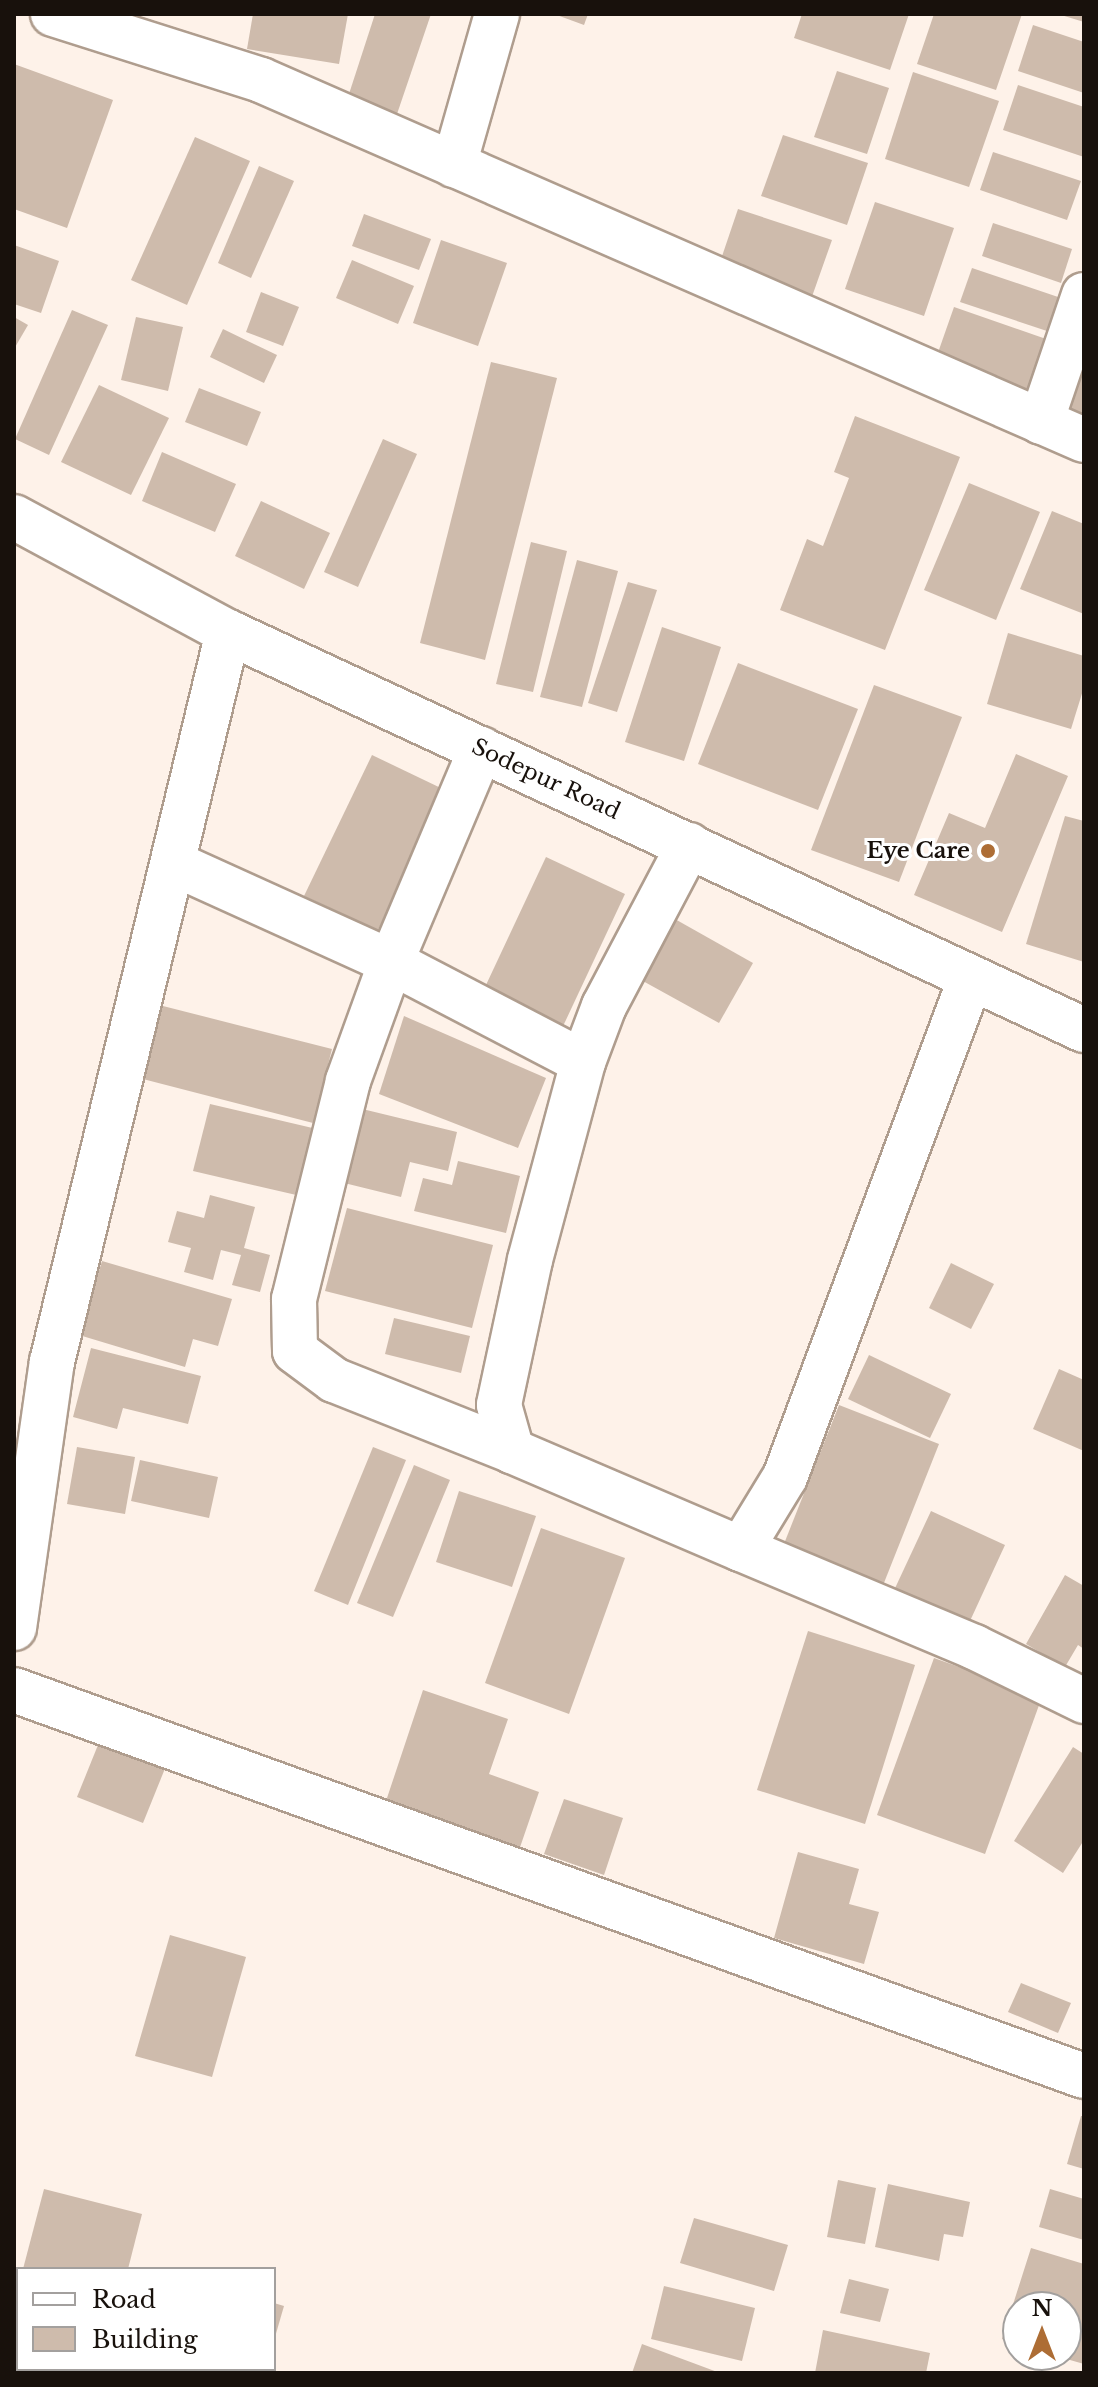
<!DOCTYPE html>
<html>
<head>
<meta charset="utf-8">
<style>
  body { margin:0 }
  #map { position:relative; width:1098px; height:2387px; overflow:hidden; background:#fef2e9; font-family:"Libre Baskerville",serif }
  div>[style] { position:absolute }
  .building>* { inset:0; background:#cebbac }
  .roads { filter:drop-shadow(2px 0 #af9d8e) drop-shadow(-2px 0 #af9d8e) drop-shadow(0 2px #af9d8e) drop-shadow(0 -2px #af9d8e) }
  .minor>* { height:44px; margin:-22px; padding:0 22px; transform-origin:22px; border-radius:22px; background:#fff }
  .primary>* { height:44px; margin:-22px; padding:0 22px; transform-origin:22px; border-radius:22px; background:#fff }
  .dots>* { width:22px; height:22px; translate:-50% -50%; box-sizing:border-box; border:4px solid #fff; border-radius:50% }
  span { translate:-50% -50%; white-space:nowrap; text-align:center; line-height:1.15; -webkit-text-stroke:6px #fff; paint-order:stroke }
  .street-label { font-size:22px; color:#18110c }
  .poi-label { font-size:22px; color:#18110c; font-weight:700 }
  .right { translate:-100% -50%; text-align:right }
  .frame { position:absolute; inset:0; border:16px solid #18110c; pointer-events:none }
  .legend { position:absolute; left:16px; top:2267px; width:260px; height:104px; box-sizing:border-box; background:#fff; border:2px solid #a3a09e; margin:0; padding:10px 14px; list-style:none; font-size:24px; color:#18110c }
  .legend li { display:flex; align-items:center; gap:16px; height:40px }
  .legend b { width:40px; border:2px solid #a3a09e }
  .north { position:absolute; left:1002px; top:2291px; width:80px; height:80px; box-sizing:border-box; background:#fff; border:2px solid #a3a09e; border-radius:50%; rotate:0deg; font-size:22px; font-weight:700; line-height:32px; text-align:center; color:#18110c }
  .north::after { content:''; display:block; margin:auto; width:28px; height:36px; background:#ad6d35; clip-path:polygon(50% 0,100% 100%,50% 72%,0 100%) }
</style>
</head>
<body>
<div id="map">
  <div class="building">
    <div style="clip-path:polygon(253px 14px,348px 14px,339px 64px,247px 49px)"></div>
    <div style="clip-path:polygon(375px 14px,431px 14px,397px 114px,348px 97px)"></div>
    <div style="clip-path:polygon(554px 14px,588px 14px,584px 25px)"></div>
    <div style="clip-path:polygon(802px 14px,909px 14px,890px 70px,794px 38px)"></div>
    <div style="clip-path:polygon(934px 14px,1022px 14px,996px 90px,917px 64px)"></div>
    <div style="clip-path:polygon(1061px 14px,1084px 14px,1084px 22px,1061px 15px)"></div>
    <div style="clip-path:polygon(1033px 25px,1084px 42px,1084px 93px,1018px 71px)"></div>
    <div style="clip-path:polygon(14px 64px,113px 100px,67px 228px,14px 209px)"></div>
    <div style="clip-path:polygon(837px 71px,889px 88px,867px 154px,814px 137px)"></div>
    <div style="clip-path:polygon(913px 72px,999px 101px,969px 187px,885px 159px)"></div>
    <div style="clip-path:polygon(1018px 85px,1084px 107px,1084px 157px,1003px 130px)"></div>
    <div style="clip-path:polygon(783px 135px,868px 163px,847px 225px,761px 196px)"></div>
    <div style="clip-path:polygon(195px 137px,250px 161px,187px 305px,131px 280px)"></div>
    <div style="clip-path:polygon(993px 152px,1081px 181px,1067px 220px,980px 190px)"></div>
    <div style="clip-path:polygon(259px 166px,294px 181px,251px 278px,218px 263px)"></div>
    <div style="clip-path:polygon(875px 202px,954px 228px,924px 316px,845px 289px)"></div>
    <div style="clip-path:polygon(738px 209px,832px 240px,809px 305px,716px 274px)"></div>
    <div style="clip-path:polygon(364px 214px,431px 239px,419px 270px,352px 246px)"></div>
    <div style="clip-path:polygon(993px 223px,1072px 249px,1061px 283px,982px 256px)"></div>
    <div style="clip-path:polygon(441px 240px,507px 263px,478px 346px,413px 323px)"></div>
    <div style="clip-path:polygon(14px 245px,59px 261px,41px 313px,14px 304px)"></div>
    <div style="clip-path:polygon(352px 260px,414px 286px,398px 324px,336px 298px)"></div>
    <div style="clip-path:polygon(972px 268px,1067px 300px,1056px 334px,960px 302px)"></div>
    <div style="clip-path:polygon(261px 292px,299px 307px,283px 346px,246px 332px)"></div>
    <div style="clip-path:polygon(954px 307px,1049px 340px,1030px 396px,934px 364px)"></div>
    <div style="clip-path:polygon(72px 310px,108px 325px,49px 455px,15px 439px)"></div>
    <div style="clip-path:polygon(14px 317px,28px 325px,14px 349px)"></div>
    <div style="clip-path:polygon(136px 317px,183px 327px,168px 391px,121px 380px)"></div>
    <div style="clip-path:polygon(223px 329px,277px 355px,264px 383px,210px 357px)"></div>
    <div style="clip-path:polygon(1084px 356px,1084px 414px,1063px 407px)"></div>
    <div style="clip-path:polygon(491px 362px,557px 378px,485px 660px,420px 643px)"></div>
    <div style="clip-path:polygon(99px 385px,169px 418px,131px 495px,61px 462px)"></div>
    <div style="clip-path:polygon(199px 388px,261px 412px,247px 446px,185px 422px)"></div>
    <div style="clip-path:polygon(855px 416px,960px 457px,885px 650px,780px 610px,807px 539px,823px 546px,849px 478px,834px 472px)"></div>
    <div style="clip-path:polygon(383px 439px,417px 454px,358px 587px,324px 572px)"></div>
    <div style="clip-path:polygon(162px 452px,236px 484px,215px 532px,142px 501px)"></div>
    <div style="clip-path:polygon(969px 483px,1040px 512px,996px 620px,924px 590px)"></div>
    <div style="clip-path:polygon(261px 501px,330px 533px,304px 589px,235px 556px)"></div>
    <div style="clip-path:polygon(1052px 511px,1084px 524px,1084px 614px,1020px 589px)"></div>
    <div style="clip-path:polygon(531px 542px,567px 551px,533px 692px,496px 684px)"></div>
    <div style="clip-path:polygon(577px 560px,618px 571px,582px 707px,540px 697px)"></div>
    <div style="clip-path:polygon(628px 582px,657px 590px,617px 712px,588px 703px)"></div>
    <div style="clip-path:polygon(662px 627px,721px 647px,684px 761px,625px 742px)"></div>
    <div style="clip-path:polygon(1008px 633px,1084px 656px,1084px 687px,1071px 729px,987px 704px)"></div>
    <div style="clip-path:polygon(738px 663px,858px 709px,818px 810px,698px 764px)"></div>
    <div style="clip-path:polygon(874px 685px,962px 717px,899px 882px,811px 850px)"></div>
    <div style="clip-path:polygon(1016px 754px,1068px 776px,1002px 932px,914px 895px,949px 813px,985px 828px)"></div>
    <div style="clip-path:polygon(372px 755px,445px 790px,378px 930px,304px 896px)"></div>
    <div style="clip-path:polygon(1065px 816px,1084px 821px,1084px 962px,1026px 944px)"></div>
    <div style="clip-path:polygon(546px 857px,625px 894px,557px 1039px,478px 1002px)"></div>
    <div style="clip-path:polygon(666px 914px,753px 963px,719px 1023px,632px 975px)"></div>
    <div style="clip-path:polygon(159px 1005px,332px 1049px,313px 1123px,139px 1078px)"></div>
    <div style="clip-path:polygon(404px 1016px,546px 1078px,518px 1148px,379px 1094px)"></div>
    <div style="clip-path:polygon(210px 1104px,321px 1130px,305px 1197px,193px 1171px)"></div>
    <div style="clip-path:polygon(350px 1106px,457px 1132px,448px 1171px,410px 1162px,401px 1197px,332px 1180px)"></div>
    <div style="clip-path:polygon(458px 1161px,520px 1176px,506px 1233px,414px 1211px,423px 1178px,452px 1185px)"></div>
    <div style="clip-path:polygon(210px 1195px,255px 1207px,244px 1248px,270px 1255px,260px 1292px,232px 1285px,241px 1255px,221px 1250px,213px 1280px,184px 1272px,191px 1248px,168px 1242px,177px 1211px,204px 1218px)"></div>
    <div style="clip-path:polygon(347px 1208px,493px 1245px,472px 1328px,325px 1291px)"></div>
    <div style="clip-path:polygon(102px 1261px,232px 1299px,218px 1346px,193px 1339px,185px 1367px,79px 1335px)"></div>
    <div style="clip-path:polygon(951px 1263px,994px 1284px,971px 1329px,929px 1308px)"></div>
    <div style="clip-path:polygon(394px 1318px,470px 1336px,461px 1373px,385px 1354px)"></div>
    <div style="clip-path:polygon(91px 1348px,201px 1376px,188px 1424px,123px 1408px,117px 1429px,73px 1417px)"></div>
    <div style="clip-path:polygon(869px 1355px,951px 1394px,930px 1438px,848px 1399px)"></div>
    <div style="clip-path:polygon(1059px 1369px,1084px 1380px,1084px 1451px,1033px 1429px)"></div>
    <div style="clip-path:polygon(839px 1405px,939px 1444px,878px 1598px,778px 1559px)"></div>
    <div style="clip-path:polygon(77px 1447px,135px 1457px,125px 1514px,67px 1504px)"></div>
    <div style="clip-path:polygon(373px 1447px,406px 1460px,348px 1605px,314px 1591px)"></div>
    <div style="clip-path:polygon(140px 1460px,218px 1477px,209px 1518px,131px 1501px)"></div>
    <div style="clip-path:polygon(414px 1465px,450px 1480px,393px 1617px,357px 1603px)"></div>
    <div style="clip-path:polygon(459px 1491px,536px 1516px,512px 1587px,436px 1562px)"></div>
    <div style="clip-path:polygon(931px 1511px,1005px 1545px,964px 1634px,890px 1599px)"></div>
    <div style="clip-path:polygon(541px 1528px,625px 1558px,569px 1714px,485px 1683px)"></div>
    <div style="clip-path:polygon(1065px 1575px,1084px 1586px,1084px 1649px,1078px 1645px,1065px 1667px,1026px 1644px)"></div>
    <div style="clip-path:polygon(808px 1631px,915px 1665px,865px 1824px,757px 1790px)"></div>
    <div style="clip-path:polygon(934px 1658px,1042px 1697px,985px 1854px,877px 1815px)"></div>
    <div style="clip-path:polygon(423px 1690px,508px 1719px,489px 1774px,539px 1792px,517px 1856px,383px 1810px)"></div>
    <div style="clip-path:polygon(100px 1740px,166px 1766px,143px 1823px,77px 1797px)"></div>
    <div style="clip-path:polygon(1073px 1747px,1084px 1754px,1084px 1840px,1063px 1873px,1014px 1841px)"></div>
    <div style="clip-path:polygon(564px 1799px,623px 1818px,604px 1875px,544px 1854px)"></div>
    <div style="clip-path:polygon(798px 1852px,859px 1869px,849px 1904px,879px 1912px,864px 1964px,774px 1938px)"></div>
    <div style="clip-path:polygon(170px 1935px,246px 1957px,212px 2077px,135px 2056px)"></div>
    <div style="clip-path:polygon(1021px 1983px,1071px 2003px,1058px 2033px,1008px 2012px)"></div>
    <div style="clip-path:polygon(1081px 2116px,1084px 2116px,1084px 2169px,1067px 2164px)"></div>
    <div style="clip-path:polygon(838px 2180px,876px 2188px,865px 2244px,827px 2237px)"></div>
    <div style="clip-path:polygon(888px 2184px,970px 2202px,963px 2237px,944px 2234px,939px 2261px,875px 2247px)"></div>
    <div style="clip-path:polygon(44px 2189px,142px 2214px,128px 2269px,23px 2269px)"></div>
    <div style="clip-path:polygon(1050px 2189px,1084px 2199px,1084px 2240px,1039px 2227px)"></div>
    <div style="clip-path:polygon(694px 2218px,788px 2245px,774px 2291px,680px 2263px)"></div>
    <div style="clip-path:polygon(1031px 2248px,1084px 2264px,1084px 2364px,1056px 2356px,1066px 2355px,1066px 2307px,1018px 2307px,1018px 2344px,1002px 2339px)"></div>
    <div style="clip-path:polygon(849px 2279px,889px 2289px,880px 2322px,840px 2313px)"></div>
    <div style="clip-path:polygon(664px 2286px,755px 2308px,742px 2361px,651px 2339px)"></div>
    <div style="clip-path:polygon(17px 2292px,18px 2292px,18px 2342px,14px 2341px)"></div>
    <div style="clip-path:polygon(274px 2303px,284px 2306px,275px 2337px,274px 2337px)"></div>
    <div style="clip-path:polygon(823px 2330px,930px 2353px,926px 2373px,815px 2373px)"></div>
    <div style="clip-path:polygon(642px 2344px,720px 2373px,632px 2373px)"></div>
    <div style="clip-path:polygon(14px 2356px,18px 2369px,80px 2373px,14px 2373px)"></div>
  </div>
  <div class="roads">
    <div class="minor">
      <div style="left:53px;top:14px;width:218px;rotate:17.6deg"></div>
      <div style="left:261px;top:80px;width:898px;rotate:23.63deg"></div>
      <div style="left:454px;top:165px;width:157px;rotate:-74.1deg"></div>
      <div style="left:1041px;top:422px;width:134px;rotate:-71.3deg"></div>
      <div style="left:481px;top:749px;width:231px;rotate:112.9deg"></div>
      <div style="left:391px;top:962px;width:127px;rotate:109.9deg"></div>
      <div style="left:348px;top:1081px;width:225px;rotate:103.9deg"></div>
      <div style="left:294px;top:1299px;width:52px;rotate:88.9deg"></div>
      <div style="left:295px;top:1351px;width:49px;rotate:36.6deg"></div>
      <div style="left:334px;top:1380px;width:192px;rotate:21.7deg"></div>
      <div style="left:689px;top:845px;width:182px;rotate:117.8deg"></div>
      <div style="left:604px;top:1006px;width:60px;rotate:110.6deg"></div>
      <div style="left:583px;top:1062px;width:205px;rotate:105deg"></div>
      <div style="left:530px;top:1260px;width:148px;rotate:102.1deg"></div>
      <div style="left:499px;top:1405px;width:48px;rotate:74.2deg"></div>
      <div style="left:512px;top:1451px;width:249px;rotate:23.2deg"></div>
      <div style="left:741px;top:1549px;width:84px;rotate:-58.6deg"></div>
      <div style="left:785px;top:1477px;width:533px;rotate:-69.59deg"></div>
      <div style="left:175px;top:864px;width:237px;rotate:24.4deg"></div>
      <div style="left:391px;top:962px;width:216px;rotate:27.5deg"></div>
      <div style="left:741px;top:1549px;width:253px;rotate:22.8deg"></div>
      <div style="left:974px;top:1647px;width:123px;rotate:26.1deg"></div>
      <div style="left:14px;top:1628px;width:269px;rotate:-81.9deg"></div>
      <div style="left:52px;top:1362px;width:751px;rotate:-76.44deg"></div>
      <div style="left:14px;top:1690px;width:1137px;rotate:19.84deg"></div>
    </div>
    <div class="primary">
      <div style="left:14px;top:517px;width:243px;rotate:28.3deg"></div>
      <div style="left:228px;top:632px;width:944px;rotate:24.94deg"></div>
    </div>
  </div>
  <div class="dots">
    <div style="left:988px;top:851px;background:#ad6d35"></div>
  </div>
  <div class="street-label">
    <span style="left:546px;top:779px;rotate:25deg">Sodepur Road</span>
  </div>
  <div class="poi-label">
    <span class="right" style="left:970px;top:851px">Eye Care</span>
  </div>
  <div class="frame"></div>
  <ul class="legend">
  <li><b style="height:10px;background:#fff"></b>Road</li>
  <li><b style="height:22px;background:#cebbac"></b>Building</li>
  </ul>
  <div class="north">N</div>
</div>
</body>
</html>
